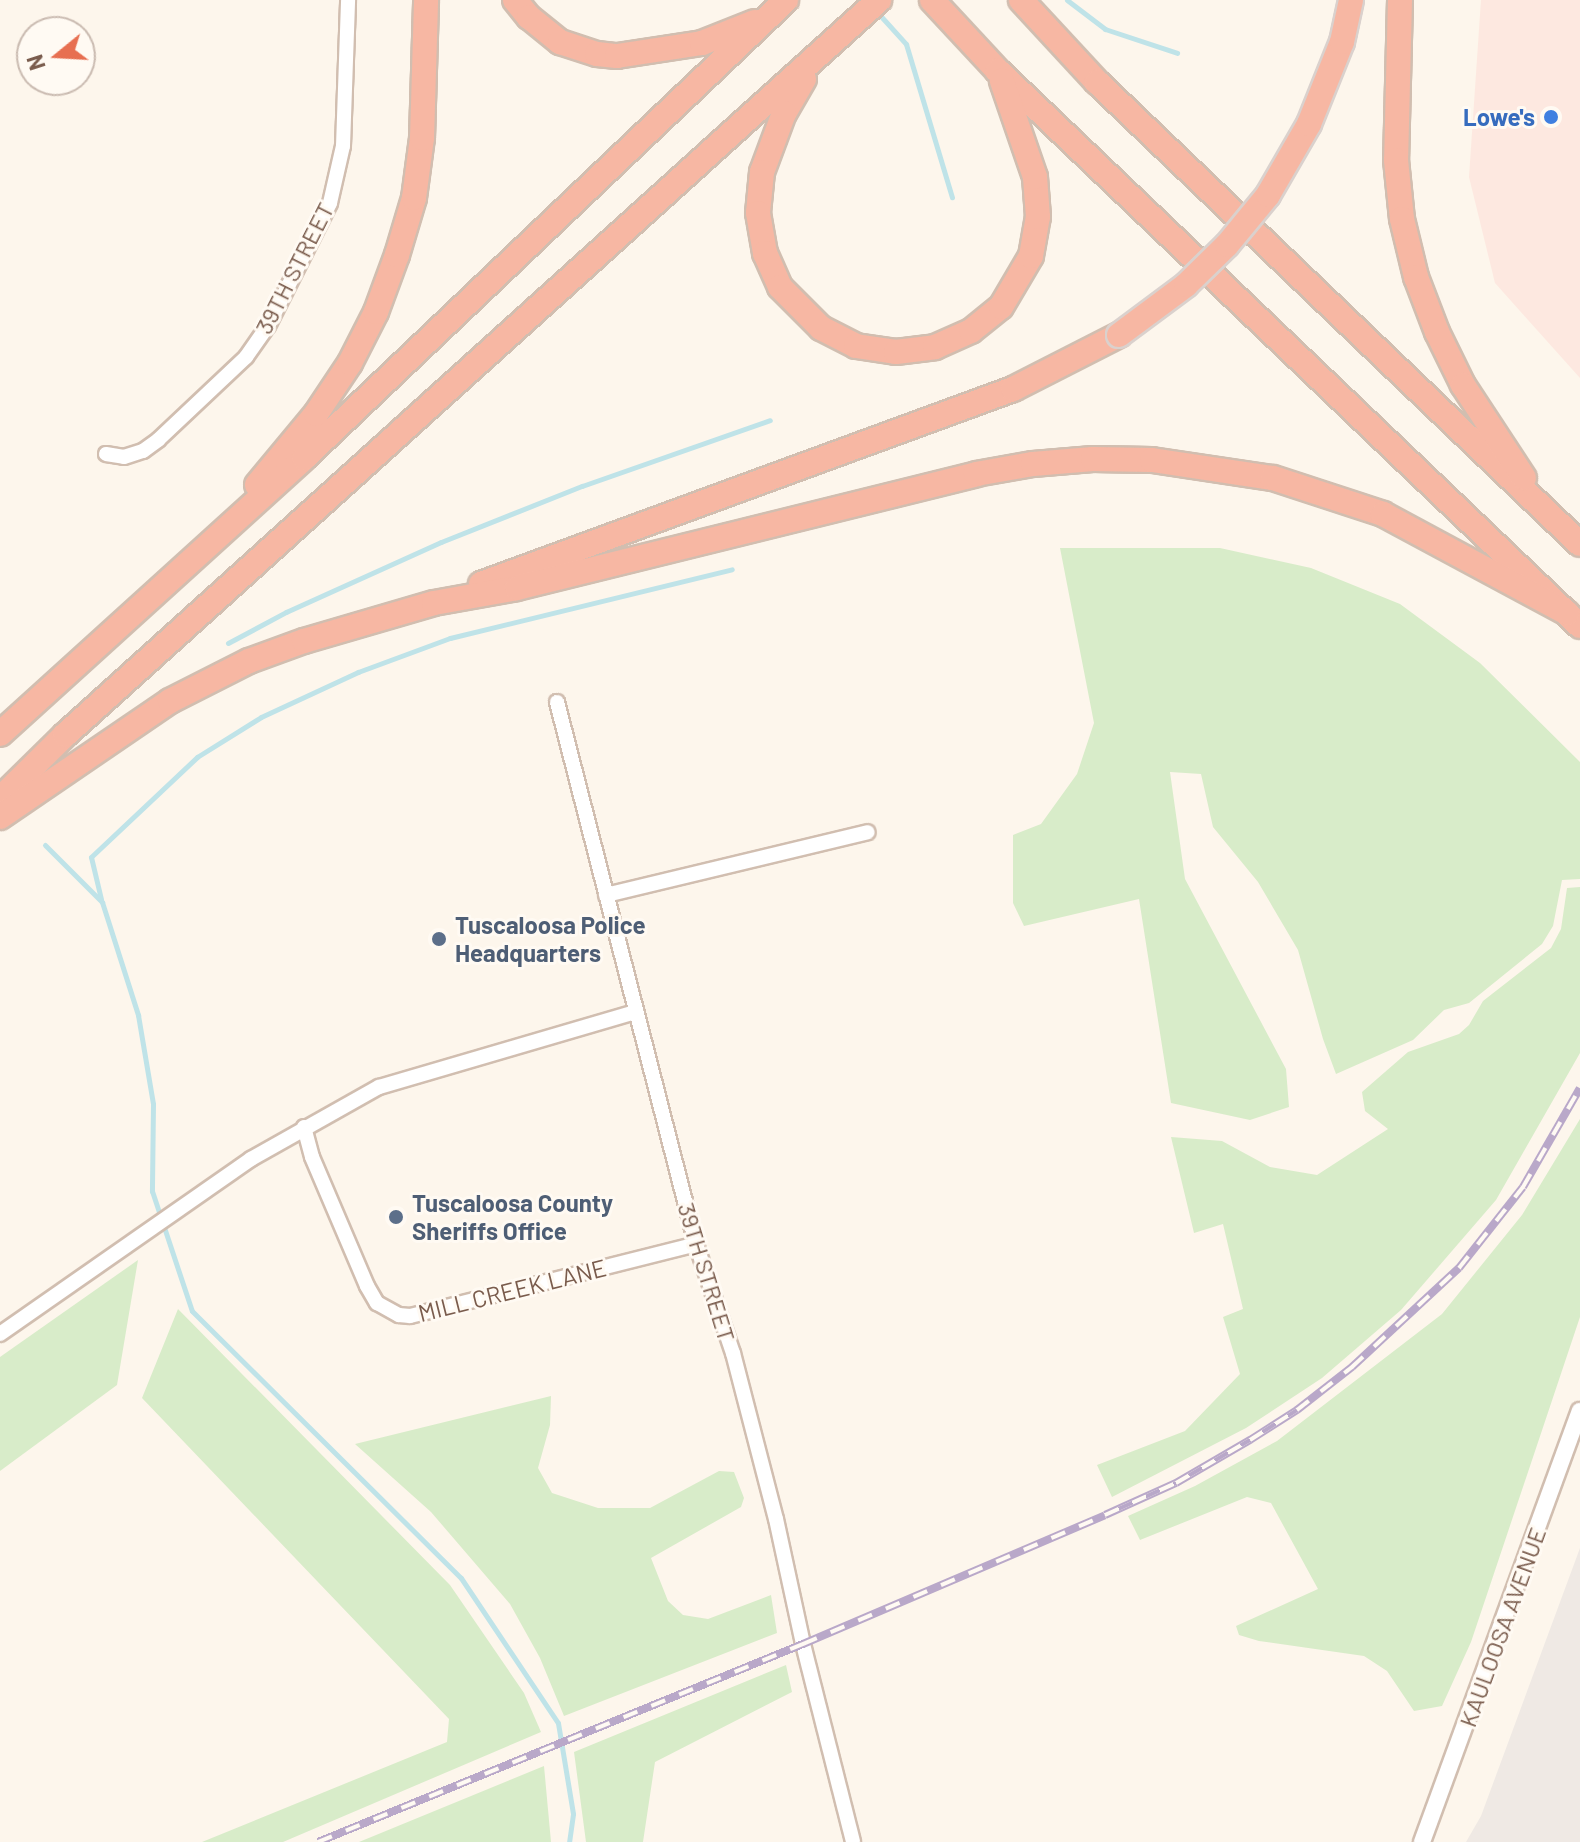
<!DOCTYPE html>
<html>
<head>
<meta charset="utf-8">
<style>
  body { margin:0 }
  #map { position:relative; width:1580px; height:1842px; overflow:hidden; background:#fdf6ec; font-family:Barlow,sans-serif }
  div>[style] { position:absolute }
  .commercial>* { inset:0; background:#fde8e0 }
  .industrial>* { inset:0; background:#efe9e4 }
  .green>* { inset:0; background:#d8ecc9 }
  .stream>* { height:5px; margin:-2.5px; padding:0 2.5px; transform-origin:2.5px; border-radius:2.5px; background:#bfe3e8 }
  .roads { filter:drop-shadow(2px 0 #d1beb0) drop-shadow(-2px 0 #d1beb0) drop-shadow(0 2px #d1beb0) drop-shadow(0 -2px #d1beb0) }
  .minor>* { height:14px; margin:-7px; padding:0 7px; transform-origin:7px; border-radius:7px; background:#fff }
  .tertiary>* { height:16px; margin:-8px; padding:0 8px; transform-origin:8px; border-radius:8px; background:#fff }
  .motorway>* { height:24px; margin:-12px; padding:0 12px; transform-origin:12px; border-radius:12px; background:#f7b7a3 }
  .rail>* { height:8px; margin-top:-4px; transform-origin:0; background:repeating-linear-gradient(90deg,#fffaf3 0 15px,#b9a8c9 0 30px); box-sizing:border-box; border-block:2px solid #b9a8c9 }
  .bridges { filter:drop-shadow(2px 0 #dad1cd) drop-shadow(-2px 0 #dad1cd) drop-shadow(0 2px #dad1cd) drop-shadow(0 -2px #dad1cd) }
  .motorway-bridge>* { height:24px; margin:-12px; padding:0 12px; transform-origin:12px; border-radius:12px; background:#f7b7a3 }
  .dots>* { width:22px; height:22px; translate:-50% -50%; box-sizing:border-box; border:4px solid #fffaf3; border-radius:50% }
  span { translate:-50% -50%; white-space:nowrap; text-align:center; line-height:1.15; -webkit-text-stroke:6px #fffaf3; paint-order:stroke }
  .shop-label { font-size:24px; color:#366cbe; font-weight:700 }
  .right { translate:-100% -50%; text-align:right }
  .street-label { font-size:24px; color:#7a5c4d }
  .service-label { font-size:24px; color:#4e5e75; font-weight:700 }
  .left { translate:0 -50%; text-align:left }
  .north { position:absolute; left:16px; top:16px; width:80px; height:80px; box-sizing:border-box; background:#fffaf3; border:2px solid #cabbb1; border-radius:50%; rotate:252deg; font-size:22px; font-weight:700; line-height:32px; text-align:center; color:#7a5c4d }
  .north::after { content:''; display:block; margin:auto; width:28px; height:36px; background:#e76f51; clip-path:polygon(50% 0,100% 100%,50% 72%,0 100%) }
</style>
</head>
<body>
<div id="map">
  <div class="commercial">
    <div style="clip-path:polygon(1481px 0,1580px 0,1580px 378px,1495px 283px,1469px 177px)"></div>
  </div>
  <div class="industrial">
    <div style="clip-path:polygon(1580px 1548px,1580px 1842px,1466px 1842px,1481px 1816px)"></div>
  </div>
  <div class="green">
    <div style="clip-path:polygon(1060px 548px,1220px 548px,1311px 568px,1400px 604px,1480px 663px,1580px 762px,1580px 879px,1562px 880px,1553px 926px,1542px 944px,1469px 1003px,1444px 1010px,1413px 1040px,1336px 1074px,1323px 1039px,1298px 950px,1258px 882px,1213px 827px,1201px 774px,1170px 772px,1185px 879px,1286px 1069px,1289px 1107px,1250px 1120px,1171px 1103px,1139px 899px,1024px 926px,1013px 903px,1013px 835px,1041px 824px,1077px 774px,1094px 723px)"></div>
    <div style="clip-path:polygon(1580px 887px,1580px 1053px,1496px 1200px,1401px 1310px,1322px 1378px,1246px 1428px,1112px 1497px,1097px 1465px,1185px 1431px,1240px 1374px,1223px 1317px,1243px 1309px,1223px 1224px,1194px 1233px,1171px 1137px,1222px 1141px,1270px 1167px,1317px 1175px,1388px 1129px,1365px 1111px,1362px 1092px,1408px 1052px,1459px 1034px,1469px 1025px,1483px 1001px,1551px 948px,1561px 929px,1567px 888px)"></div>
    <div style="clip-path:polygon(1580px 1119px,1580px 1317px,1471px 1642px,1442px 1706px,1414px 1711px,1387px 1671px,1364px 1656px,1259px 1641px,1239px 1635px,1236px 1626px,1318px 1589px,1271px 1503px,1247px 1497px,1140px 1540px,1128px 1516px,1195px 1486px,1277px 1441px,1442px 1314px,1522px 1215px)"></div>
    <div style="clip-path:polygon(138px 1260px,117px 1385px,0 1471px,0 1357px)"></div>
    <div style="clip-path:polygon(178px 1309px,450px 1585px,524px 1693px,541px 1732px,283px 1842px,202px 1842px,447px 1742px,449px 1719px,142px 1398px)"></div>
    <div style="clip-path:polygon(551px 1396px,550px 1425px,538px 1468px,552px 1493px,598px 1508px,650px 1508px,719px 1471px,734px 1472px,744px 1498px,741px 1507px,651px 1558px,668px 1601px,683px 1615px,708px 1619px,771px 1595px,777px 1633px,564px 1716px,540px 1658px,510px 1604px,431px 1512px,355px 1444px)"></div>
    <div style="clip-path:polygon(786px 1665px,792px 1692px,655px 1762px,643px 1842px,586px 1842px,574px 1752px)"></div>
    <div style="clip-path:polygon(544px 1766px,551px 1842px,359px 1842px)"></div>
  </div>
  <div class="stream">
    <div style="left:1067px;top:0;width:48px;rotate:37.3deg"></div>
    <div style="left:1105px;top:29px;width:76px;rotate:18.4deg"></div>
    <div style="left:878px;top:13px;width:42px;rotate:47.9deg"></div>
    <div style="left:906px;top:44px;width:160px;rotate:73.3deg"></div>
    <div style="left:228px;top:643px;width:66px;rotate:-28.1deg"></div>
    <div style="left:286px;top:612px;width:170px;rotate:-24.3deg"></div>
    <div style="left:441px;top:542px;width:152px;rotate:-21.7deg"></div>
    <div style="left:582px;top:486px;width:199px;rotate:-19.3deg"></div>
    <div style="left:45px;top:845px;width:81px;rotate:45deg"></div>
    <div style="left:102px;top:902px;width:119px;rotate:72.3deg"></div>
    <div style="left:138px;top:1015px;width:90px;rotate:80.4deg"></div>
    <div style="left:153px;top:1104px;width:87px;rotate:90.7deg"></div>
    <div style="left:152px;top:1191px;width:126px;rotate:71.6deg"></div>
    <div style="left:192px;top:1311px;width:379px;rotate:44.8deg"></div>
    <div style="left:461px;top:1578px;width:174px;rotate:56.2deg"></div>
    <div style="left:558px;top:1723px;width:92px;rotate:80.6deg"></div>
    <div style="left:573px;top:1814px;width:28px;rotate:98deg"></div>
    <div style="left:101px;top:899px;width:43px;rotate:-103.4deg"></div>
    <div style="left:91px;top:857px;width:146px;rotate:-43.3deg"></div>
    <div style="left:197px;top:757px;width:75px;rotate:-32deg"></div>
    <div style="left:261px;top:717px;width:107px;rotate:-24.9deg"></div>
    <div style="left:358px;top:672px;width:98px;rotate:-20.3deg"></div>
    <div style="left:450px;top:638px;width:290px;rotate:-13.7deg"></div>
  </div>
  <div class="roads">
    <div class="minor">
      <div style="left:106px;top:454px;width:18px;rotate:9deg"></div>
      <div style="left:124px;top:457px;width:20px;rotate:-18deg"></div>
      <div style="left:143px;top:451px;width:19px;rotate:-36deg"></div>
      <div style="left:158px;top:440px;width:121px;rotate:-43.3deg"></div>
      <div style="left:246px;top:357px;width:38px;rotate:-55deg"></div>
      <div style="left:268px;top:326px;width:138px;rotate:-63.2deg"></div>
      <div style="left:330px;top:203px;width:58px;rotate:-77.2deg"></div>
      <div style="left:343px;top:146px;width:146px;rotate:-88deg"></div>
      <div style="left:557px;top:702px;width:560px;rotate:75.62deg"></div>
      <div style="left:696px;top:1244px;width:115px;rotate:71.3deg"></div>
      <div style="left:733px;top:1353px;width:171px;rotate:75.5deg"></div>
      <div style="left:776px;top:1519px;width:128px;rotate:77.8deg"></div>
      <div style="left:803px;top:1644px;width:204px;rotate:75.8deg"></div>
      <div style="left:606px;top:895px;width:269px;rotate:-13.5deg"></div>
      <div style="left:304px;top:1127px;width:31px;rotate:75deg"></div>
      <div style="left:312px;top:1157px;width:140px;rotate:66.9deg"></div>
      <div style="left:367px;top:1286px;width:20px;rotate:60deg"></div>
      <div style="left:377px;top:1303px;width:25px;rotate:29deg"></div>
      <div style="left:399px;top:1315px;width:11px;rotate:5deg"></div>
      <div style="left:410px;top:1316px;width:295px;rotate:-14.1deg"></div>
      <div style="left:0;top:1334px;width:306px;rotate:-34.9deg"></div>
      <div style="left:251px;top:1159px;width:147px;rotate:-29.4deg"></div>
      <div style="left:379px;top:1087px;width:268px;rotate:-16.3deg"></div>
    </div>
    <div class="tertiary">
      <div style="left:1422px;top:1842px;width:459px;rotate:-69.9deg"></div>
    </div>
    <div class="motorway">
      <div style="left:515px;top:0;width:22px;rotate:51deg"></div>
      <div style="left:529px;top:17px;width:40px;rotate:39deg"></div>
      <div style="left:560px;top:42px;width:39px;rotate:18deg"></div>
      <div style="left:597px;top:54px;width:20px;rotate:6deg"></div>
      <div style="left:617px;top:56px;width:86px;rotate:-8.7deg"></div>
      <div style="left:702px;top:43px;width:57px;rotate:-21.6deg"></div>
      <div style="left:932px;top:0;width:97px;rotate:47.1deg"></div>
      <div style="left:998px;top:71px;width:804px;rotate:43.64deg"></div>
      <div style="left:1021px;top:0;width:112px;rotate:47.2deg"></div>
      <div style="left:1097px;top:82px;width:668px;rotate:43.73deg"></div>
      <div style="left:1400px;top:0;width:160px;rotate:91.4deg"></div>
      <div style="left:1396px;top:160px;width:59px;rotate:84.2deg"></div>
      <div style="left:1402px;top:219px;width:60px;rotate:76.4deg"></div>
      <div style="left:1416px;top:277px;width:59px;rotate:69.1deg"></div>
      <div style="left:1437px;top:332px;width:59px;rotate:63.9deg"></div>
      <div style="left:1463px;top:385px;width:111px;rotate:56.7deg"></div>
      <div style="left:804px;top:79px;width:39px;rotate:120deg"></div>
      <div style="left:784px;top:113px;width:63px;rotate:110.4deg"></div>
      <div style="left:762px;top:172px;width:41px;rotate:95.6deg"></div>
      <div style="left:758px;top:213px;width:41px;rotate:80.1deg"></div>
      <div style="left:765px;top:253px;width:37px;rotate:66deg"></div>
      <div style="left:780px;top:287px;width:58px;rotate:45deg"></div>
      <div style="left:821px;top:328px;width:39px;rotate:27deg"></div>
      <div style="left:856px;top:346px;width:40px;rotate:8.5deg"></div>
      <div style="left:896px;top:352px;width:39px;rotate:-7deg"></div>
      <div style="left:935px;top:347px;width:39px;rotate:-24deg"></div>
      <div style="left:971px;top:331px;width:38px;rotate:-39deg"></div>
      <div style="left:1001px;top:307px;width:59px;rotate:-59.5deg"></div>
      <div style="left:1031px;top:256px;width:40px;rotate:-80deg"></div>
      <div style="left:1038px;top:217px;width:40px;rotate:-94.3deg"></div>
      <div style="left:1035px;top:177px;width:102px;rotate:-109deg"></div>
      <div style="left:257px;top:485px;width:92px;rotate:-50.3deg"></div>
      <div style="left:316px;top:414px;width:61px;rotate:-56.3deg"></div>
      <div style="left:350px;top:363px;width:57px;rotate:-63deg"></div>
      <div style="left:376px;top:312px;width:61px;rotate:-69.8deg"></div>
      <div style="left:397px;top:255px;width:59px;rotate:-73.4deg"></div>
      <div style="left:414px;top:198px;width:61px;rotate:-82.4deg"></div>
      <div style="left:422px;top:138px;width:138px;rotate:-88.3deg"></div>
      <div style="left:481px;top:584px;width:567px;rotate:-20.13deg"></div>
      <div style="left:1013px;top:389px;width:119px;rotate:-27deg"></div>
      <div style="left:0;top:734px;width:411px;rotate:-42.2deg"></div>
      <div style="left:304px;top:458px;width:665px;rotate:-43.54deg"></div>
      <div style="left:0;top:799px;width:91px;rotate:-44.6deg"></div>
      <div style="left:65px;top:735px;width:1097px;rotate:-42.08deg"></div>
      <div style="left:0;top:817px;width:206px;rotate:-34.3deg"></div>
      <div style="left:170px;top:701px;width:89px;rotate:-26.9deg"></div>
      <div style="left:249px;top:661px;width:59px;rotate:-20deg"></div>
      <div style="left:304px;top:641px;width:135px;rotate:-16.3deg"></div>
      <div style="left:434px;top:603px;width:84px;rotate:-10.2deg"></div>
      <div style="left:517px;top:588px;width:473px;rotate:-13.9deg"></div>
      <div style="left:976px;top:474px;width:58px;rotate:-10deg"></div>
      <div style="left:1033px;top:464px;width:60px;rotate:-4.8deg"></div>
      <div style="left:1093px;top:459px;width:59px;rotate:1deg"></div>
      <div style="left:1152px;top:460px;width:122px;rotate:8.5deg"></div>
      <div style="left:1273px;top:478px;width:116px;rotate:18.1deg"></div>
      <div style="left:1383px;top:514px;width:209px;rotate:28.3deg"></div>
    </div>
  </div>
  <div class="rail">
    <div style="left:318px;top:1842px;width:524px;rotate:-22.21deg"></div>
    <div style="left:803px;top:1644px;width:328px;rotate:-23.1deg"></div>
    <div style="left:1105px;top:1515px;width:78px;rotate:-24.3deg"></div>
    <div style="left:1176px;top:1483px;width:86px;rotate:-30.2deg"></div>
    <div style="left:1250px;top:1440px;width:56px;rotate:-32.6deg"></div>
    <div style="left:1297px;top:1410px;width:70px;rotate:-38deg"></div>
    <div style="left:1352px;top:1367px;width:146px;rotate:-42.8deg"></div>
    <div style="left:1459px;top:1268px;width:103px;rotate:-51.7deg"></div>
    <div style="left:1523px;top:1187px;width:114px;rotate:-60.1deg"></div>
  </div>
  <div class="bridges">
    <div class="motorway-bridge">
      <div style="left:1119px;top:335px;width:84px;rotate:-36.7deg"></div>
      <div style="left:1186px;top:285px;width:57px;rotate:-44.3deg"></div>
      <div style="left:1227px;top:245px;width:65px;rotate:-50.6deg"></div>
      <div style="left:1268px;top:195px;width:82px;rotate:-60deg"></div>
      <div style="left:1309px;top:124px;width:88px;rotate:-68.1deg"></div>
      <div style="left:1342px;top:42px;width:43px;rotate:-77.9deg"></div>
    </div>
  </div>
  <div class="dots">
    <div style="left:1551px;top:117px;background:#3f7fe0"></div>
    <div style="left:439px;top:939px;background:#5c6f8a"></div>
    <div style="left:396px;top:1217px;background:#5c6f8a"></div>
  </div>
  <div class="shop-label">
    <span class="right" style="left:1535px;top:117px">Lowe's</span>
  </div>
  <div class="street-label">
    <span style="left:294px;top:268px;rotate:-63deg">39TH STREET</span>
    <span style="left:707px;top:1272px;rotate:73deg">39TH STREET</span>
    <span style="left:512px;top:1290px;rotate:-14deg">MILL CREEK LANE</span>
    <span style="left:1502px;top:1627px;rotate:-70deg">KAULOOSA AVENUE</span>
  </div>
  <div class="service-label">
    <span class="left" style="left:455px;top:939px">Tuscaloosa Police<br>Headquarters</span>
    <span class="left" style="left:412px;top:1217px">Tuscaloosa County<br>Sheriffs Office</span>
  </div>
  <div class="north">N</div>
</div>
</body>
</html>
